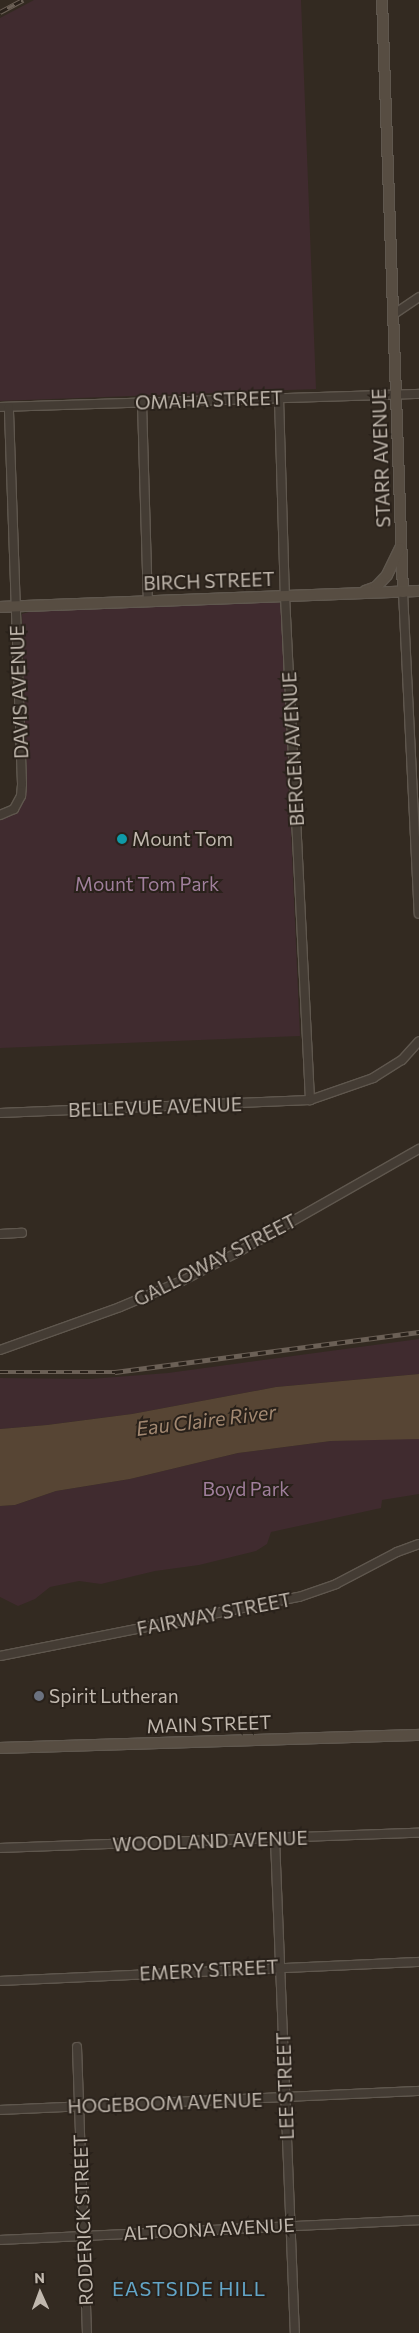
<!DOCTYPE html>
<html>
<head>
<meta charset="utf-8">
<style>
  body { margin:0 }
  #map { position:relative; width:419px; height:2333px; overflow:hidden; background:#332a21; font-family:Commissioner,sans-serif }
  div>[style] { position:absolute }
  .green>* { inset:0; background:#402b2f }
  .water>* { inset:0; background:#574534 }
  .roads { filter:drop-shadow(1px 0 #5f574e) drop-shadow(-1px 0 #5f574e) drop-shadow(0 1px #5f574e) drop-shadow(0 -1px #5f574e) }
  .street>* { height:8px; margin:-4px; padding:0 4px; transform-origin:4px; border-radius:4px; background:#443c34 }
  .secondary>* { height:10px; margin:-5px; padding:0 5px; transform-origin:5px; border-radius:5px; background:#574d42 }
  .rail>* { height:4.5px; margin-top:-2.25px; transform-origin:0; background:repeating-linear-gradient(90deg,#29211a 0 8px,#6b6056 0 16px); box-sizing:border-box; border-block:1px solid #6b6056 }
  .dots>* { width:14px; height:14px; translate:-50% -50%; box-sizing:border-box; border:2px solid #29211a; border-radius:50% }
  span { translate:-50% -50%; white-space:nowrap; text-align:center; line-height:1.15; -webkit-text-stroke:4px #29211a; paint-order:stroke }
  .street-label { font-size:19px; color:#c1b8ae }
  .poi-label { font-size:19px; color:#c1b8ae }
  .left { translate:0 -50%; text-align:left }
  .park-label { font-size:19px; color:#a07f9c }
  .water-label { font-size:20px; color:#a28871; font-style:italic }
  .neighbourhood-label { font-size:20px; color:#63a5c7; letter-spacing:1px }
  .north { position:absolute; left:15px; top:2268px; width:50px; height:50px; -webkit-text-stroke:4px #29211a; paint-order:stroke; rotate:358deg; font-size:14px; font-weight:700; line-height:20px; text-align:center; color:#c1b8ae }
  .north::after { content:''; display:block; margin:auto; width:18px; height:22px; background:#c1b8ae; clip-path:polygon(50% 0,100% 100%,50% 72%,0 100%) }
</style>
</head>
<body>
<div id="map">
  <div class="green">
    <div style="clip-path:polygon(34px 0,301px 0,316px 389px,0 401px,0 18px)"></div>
    <div style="clip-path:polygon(269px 602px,280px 603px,281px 606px,300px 1036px,0 1048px,0 819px,19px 808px,27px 788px,22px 614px,32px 611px)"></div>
    <div style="clip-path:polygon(419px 1339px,419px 1374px,276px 1387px,132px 1414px,47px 1425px,0 1429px,0 1378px,90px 1379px,168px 1373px)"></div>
    <div style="clip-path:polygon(380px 1439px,419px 1439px,419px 1494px,382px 1500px,381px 1508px,271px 1532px,267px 1544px,256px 1551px,199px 1565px,155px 1571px,101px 1584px,79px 1581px,50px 1587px,35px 1599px,18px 1606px,0 1597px,0 1506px,15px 1505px,56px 1491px,130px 1479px,238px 1453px,331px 1441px)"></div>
  </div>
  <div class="water">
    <div style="clip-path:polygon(419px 1374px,419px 1439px,331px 1441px,238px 1453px,130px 1479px,56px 1491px,15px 1505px,0 1506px,0 1429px,47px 1425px,132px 1414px,276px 1387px)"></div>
  </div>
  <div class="roads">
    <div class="street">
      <div style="left:394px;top:314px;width:30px;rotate:-34deg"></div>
      <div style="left:279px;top:398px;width:198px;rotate:88.3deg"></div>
      <div style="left:285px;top:596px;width:505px;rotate:87.16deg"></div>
      <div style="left:142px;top:403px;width:198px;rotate:88.3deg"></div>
      <div style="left:0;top:407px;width:419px;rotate:-1.8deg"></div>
      <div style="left:403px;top:592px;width:322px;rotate:87.2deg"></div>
      <div style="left:0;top:815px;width:15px;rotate:-23deg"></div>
      <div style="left:14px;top:809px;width:15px;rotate:-62deg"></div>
      <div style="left:21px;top:796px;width:12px;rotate:-85deg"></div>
      <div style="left:22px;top:784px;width:377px;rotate:-92deg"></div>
      <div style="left:0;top:1113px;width:310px;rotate:-2.4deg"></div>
      <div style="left:310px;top:1100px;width:67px;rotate:-19.2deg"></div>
      <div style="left:373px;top:1078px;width:34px;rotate:-32deg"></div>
      <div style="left:402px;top:1060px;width:25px;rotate:-48deg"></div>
      <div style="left:0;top:1234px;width:22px;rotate:-3deg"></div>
      <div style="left:0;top:1350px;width:127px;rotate:-19.7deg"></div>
      <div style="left:120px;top:1307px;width:67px;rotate:-22.8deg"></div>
      <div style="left:182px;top:1281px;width:65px;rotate:-27.3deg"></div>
      <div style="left:240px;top:1251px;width:206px;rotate:-29.7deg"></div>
      <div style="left:0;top:1656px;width:305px;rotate:-11.2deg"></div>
      <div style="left:299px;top:1597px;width:39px;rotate:-19deg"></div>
      <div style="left:336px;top:1584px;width:69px;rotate:-27.7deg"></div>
      <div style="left:397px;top:1552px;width:23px;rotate:-20deg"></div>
      <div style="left:275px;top:1839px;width:494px;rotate:87.7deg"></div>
      <div style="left:0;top:1848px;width:419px;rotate:-2.1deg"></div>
      <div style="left:0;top:1981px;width:419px;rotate:-2.6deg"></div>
      <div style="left:77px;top:2047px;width:286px;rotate:88deg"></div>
      <div style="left:0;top:2110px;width:419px;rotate:-2.6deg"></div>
      <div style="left:0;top:2240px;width:419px;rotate:-2.7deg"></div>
    </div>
    <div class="secondary">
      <div style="left:382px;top:0;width:592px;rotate:87.97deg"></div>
      <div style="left:365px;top:591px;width:12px;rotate:-20deg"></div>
      <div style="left:376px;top:587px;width:16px;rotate:-47deg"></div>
      <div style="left:387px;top:575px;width:30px;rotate:-64deg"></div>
      <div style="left:0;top:607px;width:419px;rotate:-2.2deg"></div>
      <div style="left:0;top:1748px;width:419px;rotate:-1.8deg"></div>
    </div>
  </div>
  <div class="rail">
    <div style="left:0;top:12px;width:26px;rotate:-28deg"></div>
    <div style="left:0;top:1372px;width:115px"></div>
    <div style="left:115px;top:1372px;width:307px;rotate:-7.5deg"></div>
  </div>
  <div class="dots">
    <div style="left:122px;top:839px;background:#0f9aa8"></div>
    <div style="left:39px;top:1696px;background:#6b7280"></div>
  </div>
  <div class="street-label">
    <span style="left:209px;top:400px;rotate:-2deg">OMAHA STREET</span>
    <span style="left:381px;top:458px;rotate:-92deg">STARR AVENUE</span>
    <span style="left:209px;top:581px;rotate:-2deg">BIRCH STREET</span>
    <span style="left:19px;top:692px;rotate:-92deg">DAVIS AVENUE</span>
    <span style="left:293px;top:749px;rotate:-93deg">BERGEN AVENUE</span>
    <span style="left:155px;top:1107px;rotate:-2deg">BELLEVUE AVENUE</span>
    <span style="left:215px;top:1260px;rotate:-27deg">GALLOWAY STREET</span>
    <span style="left:214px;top:1614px;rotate:-11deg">FAIRWAY STREET</span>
    <span style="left:209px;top:1724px;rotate:-2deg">MAIN STREET</span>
    <span style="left:210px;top:1841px;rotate:-2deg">WOODLAND AVENUE</span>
    <span style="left:209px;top:1970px;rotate:-3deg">EMERY STREET</span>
    <span style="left:285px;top:2086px;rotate:-92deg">LEE STREET</span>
    <span style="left:165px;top:2103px;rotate:-2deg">HOGEBOOM AVENUE</span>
    <span style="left:83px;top:2220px;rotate:-92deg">RODERICK STREET</span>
    <span style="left:209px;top:2229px;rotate:-3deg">ALTOONA AVENUE</span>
  </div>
  <div class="poi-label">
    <span class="left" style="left:132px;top:839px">Mount Tom</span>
    <span class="left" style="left:49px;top:1696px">Spirit Lutheran</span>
  </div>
  <div class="park-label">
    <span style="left:147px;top:884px">Mount Tom Park</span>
    <span style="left:246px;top:1489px">Boyd Park</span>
  </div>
  <div class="water-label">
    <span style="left:206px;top:1420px;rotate:-7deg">Eau Claire River</span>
  </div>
  <div class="neighbourhood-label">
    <span style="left:189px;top:2288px">EASTSIDE HILL</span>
  </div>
  <div class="north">N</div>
</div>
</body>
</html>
